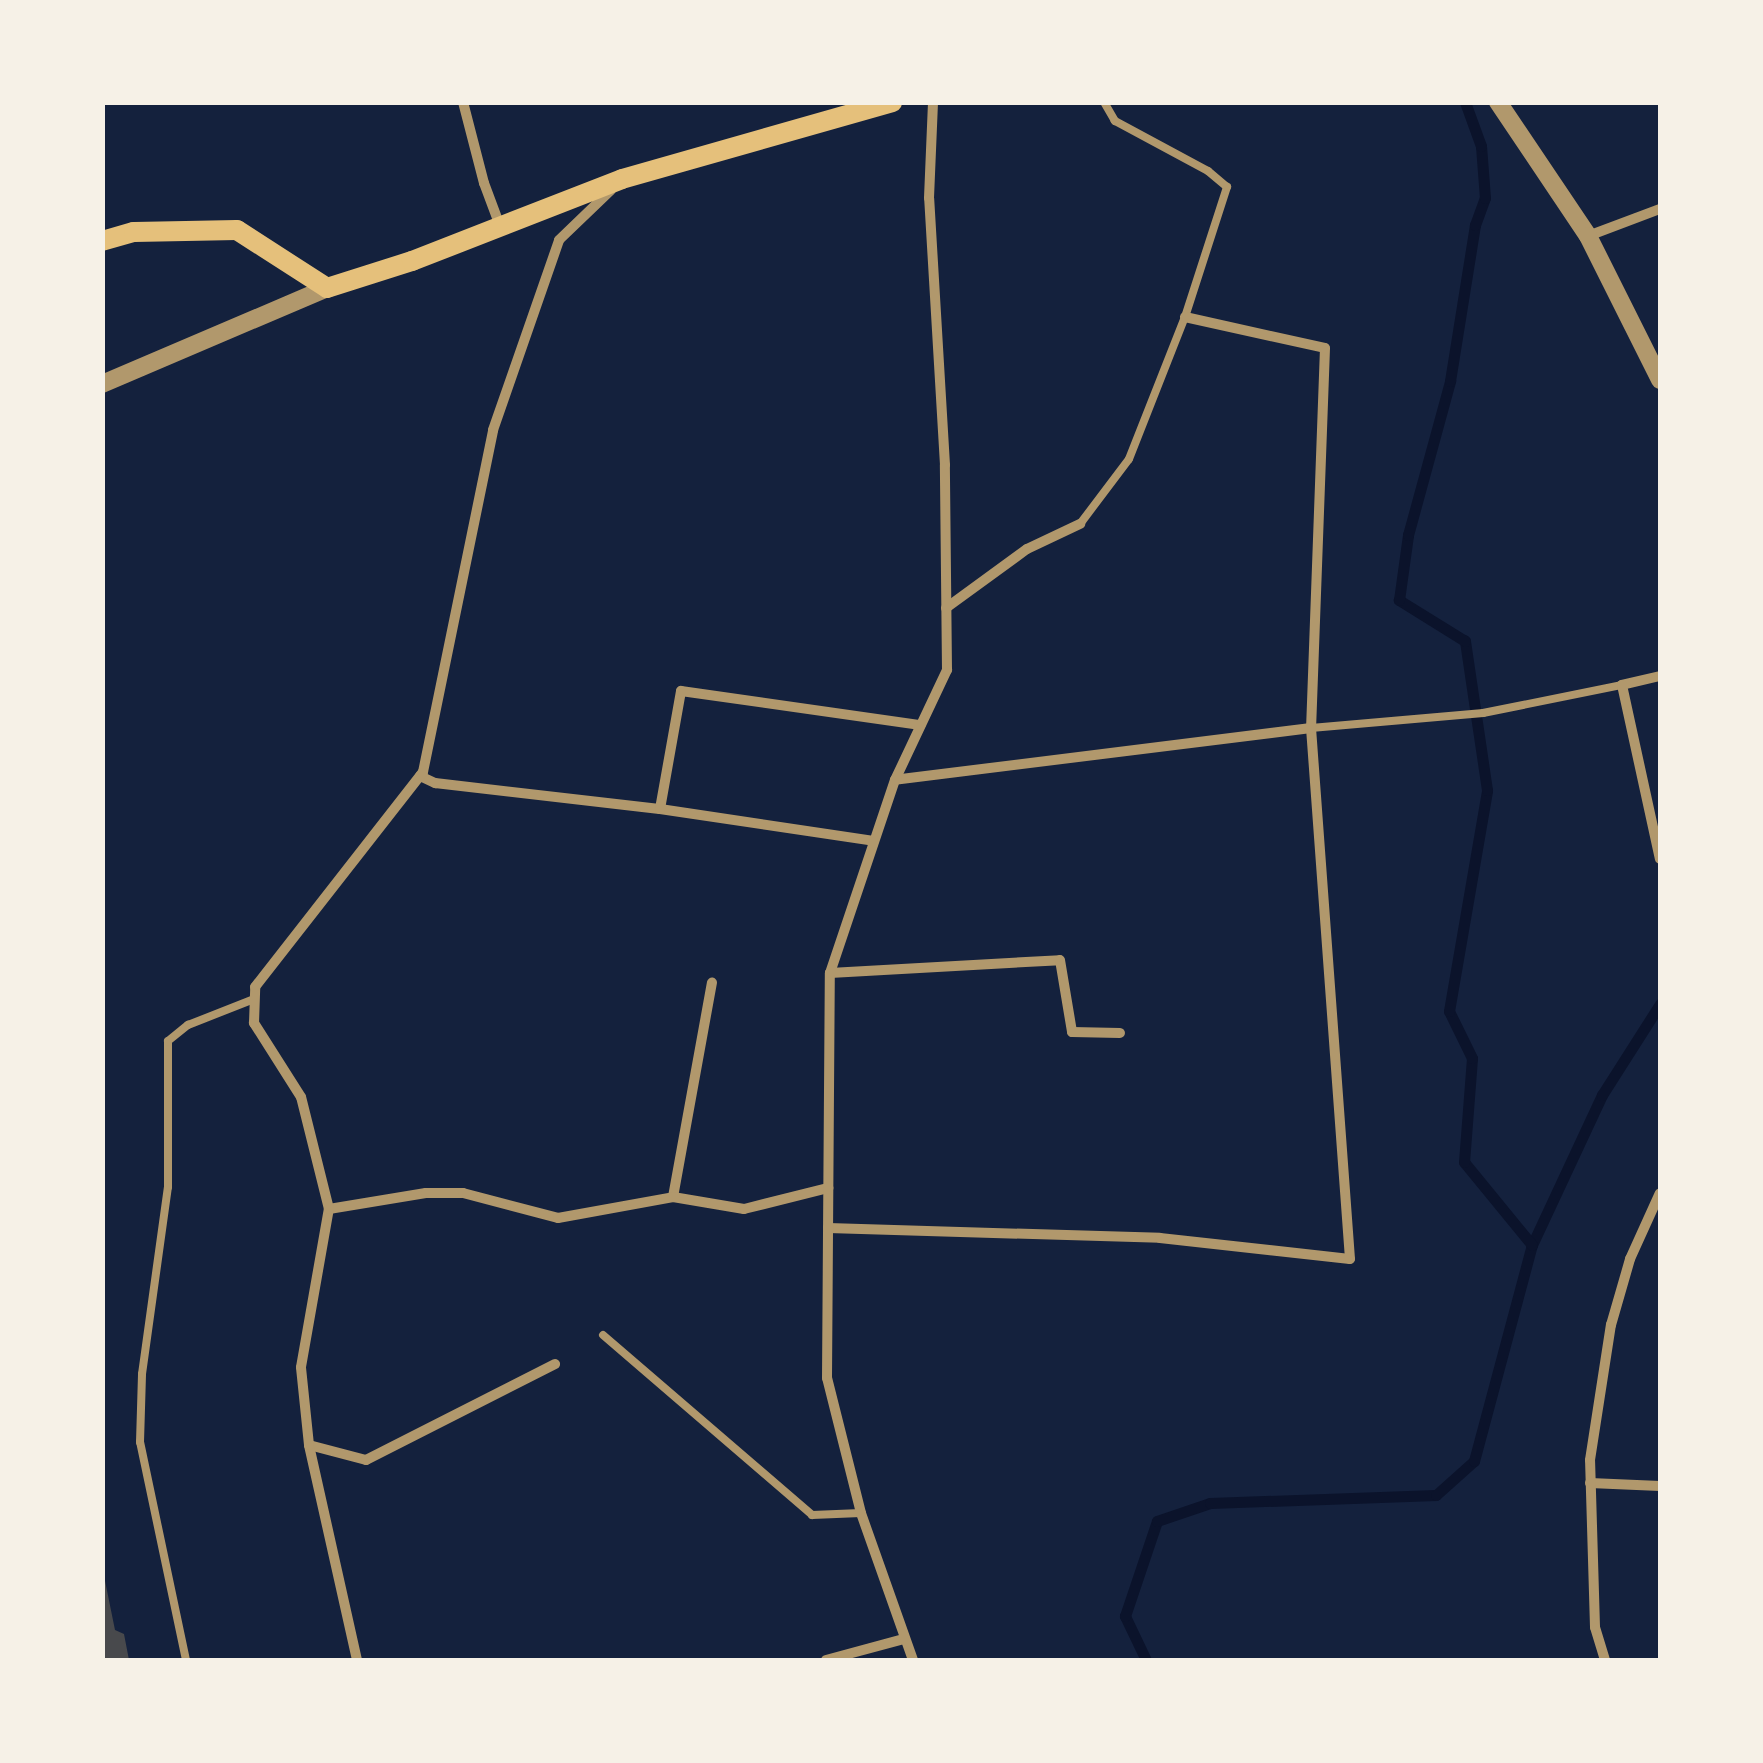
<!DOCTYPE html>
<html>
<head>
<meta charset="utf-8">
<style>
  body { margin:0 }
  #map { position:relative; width:1763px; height:1763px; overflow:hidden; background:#14213d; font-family:Rubik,sans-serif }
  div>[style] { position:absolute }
  .stream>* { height:11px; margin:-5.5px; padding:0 5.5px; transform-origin:5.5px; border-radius:5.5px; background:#0b132b }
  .building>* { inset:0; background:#48494c }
  .service>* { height:8px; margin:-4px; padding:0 4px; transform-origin:4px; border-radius:4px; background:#b1986c }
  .minor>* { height:10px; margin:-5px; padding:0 5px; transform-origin:5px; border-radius:5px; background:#b1986c }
  .tertiary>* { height:18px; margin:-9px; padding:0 9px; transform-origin:9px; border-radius:9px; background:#b1986c }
  .secondary>* { height:20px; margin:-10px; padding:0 10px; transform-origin:10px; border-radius:10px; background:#e5c07b }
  span { translate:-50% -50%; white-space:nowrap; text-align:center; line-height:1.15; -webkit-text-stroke:8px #f6f1e7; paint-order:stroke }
  .frame { position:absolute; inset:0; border:105px solid #f6f1e7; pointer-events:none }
</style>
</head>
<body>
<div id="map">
  <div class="stream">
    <div style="left:1532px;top:1245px;width:166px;rotate:-65deg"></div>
    <div style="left:1602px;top:1095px;width:108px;rotate:-57.5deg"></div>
    <div style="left:1146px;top:1660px;width:49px;rotate:-115.5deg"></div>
    <div style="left:1125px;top:1616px;width:100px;rotate:-71.4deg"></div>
    <div style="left:1157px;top:1521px;width:56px;rotate:-18.8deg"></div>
    <div style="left:1210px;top:1503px;width:226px;rotate:-2deg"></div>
    <div style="left:1436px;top:1495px;width:51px;rotate:-41.8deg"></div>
    <div style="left:1474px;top:1461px;width:224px;rotate:-75deg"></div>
    <div style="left:1532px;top:1245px;width:107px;rotate:-129.3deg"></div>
    <div style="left:1464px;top:1162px;width:104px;rotate:-85.6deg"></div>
    <div style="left:1472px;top:1058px;width:52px;rotate:-116.1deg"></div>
    <div style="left:1449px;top:1011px;width:224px;rotate:-80.2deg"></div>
    <div style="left:1487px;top:790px;width:151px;rotate:-98.4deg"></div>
    <div style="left:1465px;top:641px;width:78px;rotate:-148.2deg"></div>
    <div style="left:1399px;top:600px;width:66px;rotate:-82.1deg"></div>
    <div style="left:1408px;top:535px;width:160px;rotate:-74.7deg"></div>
    <div style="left:1450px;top:381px;width:158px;rotate:-80.9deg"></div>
    <div style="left:1475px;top:225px;width:29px;rotate:-70deg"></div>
    <div style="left:1485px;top:198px;width:52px;rotate:-94.4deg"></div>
    <div style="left:1481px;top:146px;width:47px;rotate:-110deg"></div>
  </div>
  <div class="building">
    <div style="clip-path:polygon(102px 1566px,115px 1630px,124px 1634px,129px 1660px,102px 1660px)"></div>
  </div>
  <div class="service">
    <div style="left:1080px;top:524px;width:81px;rotate:-53deg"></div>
    <div style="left:1129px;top:459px;width:153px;rotate:-68.5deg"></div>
    <div style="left:1185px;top:317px;width:137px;rotate:-72.1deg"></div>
    <div style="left:1227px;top:187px;width:25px;rotate:-140deg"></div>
    <div style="left:1208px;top:171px;width:106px;rotate:-151.7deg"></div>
    <div style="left:1115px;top:121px;width:22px;rotate:-120deg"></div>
    <div style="left:1311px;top:728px;width:173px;rotate:-5deg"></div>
    <div style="left:1483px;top:713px;width:142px;rotate:-11.4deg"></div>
    <div style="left:603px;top:1335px;width:276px;rotate:40.7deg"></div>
    <div style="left:812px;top:1515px;width:49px;rotate:-2.3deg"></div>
    <div style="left:186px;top:1660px;width:223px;rotate:-101.9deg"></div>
    <div style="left:140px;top:1442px;width:68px;rotate:-88.3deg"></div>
    <div style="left:142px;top:1374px;width:189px;rotate:-82.1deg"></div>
    <div style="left:168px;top:1187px;width:146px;rotate:-90deg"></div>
    <div style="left:168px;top:1041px;width:26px;rotate:-39deg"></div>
    <div style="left:188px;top:1025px;width:71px;rotate:-21.5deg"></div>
  </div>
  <div class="minor">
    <div style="left:463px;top:102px;width:84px;rotate:75.5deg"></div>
    <div style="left:484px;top:183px;width:46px;rotate:69.6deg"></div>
    <div style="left:1588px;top:236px;width:77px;rotate:-20.6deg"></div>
    <div style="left:1185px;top:317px;width:143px;rotate:12.5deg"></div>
    <div style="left:1325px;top:348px;width:380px;rotate:92.1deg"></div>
    <div style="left:946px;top:608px;width:100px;rotate:-36.1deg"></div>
    <div style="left:1027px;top:549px;width:59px;rotate:-25.3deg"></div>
    <div style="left:1660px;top:676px;width:39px;rotate:167deg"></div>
    <div style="left:1622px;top:685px;width:178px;rotate:77.7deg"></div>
    <div style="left:420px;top:776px;width:17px;rotate:25deg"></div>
    <div style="left:435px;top:783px;width:226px;rotate:6.6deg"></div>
    <div style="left:660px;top:809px;width:216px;rotate:8.5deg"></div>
    <div style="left:660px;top:809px;width:120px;rotate:-79.9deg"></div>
    <div style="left:681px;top:691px;width:242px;rotate:8.1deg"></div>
    <div style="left:830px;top:973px;width:230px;rotate:-3.2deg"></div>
    <div style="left:1060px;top:960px;width:73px;rotate:80.5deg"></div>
    <div style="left:1072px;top:1032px;width:48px;rotate:1.2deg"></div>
    <div style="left:673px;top:1197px;width:218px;rotate:-79.7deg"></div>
    <div style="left:329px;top:1209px;width:98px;rotate:-9.4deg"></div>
    <div style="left:426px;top:1193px;width:37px"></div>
    <div style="left:463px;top:1193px;width:98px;rotate:14.7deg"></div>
    <div style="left:558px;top:1218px;width:117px;rotate:-10.3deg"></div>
    <div style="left:673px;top:1197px;width:72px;rotate:9.6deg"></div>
    <div style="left:744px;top:1209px;width:87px;rotate:-14deg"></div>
    <div style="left:828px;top:1228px;width:332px;rotate:1.7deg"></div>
    <div style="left:1160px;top:1238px;width:191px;rotate:6.3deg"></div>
    <div style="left:1350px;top:1259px;width:532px;rotate:-94.2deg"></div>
    <div style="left:1311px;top:728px;width:419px;rotate:172.9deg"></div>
    <div style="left:309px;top:1445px;width:59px;rotate:14.7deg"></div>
    <div style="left:366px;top:1460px;width:212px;rotate:-26.9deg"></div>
    <div style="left:1590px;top:1483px;width:70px;rotate:2.5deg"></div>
    <div style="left:357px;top:1660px;width:220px;rotate:-102.6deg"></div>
    <div style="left:309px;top:1445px;width:78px;rotate:-95.9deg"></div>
    <div style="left:301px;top:1367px;width:160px;rotate:-80deg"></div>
    <div style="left:329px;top:1209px;width:115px;rotate:-104deg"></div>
    <div style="left:301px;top:1097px;width:88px;rotate:-122.4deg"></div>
    <div style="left:254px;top:1023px;width:36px;rotate:-88deg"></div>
    <div style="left:255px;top:987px;width:273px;rotate:-52deg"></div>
    <div style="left:423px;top:772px;width:349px;rotate:-78.4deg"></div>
    <div style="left:493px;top:430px;width:201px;rotate:-70.8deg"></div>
    <div style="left:559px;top:240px;width:72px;rotate:-43.9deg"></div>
    <div style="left:826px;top:1660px;width:81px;rotate:-15.1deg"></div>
    <div style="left:913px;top:1660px;width:156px;rotate:-109.5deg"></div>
    <div style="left:861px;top:1513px;width:139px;rotate:-104.1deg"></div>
    <div style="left:827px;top:1378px;width:405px;rotate:-89.6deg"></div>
    <div style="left:830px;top:973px;width:204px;rotate:-71.4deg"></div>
    <div style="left:895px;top:780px;width:122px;rotate:-64.7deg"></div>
    <div style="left:947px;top:670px;width:205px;rotate:-90.6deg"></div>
    <div style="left:945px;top:465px;width:267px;rotate:-93.4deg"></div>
    <div style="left:929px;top:198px;width:96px;rotate:-87.6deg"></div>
    <div style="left:1605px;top:1660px;width:34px;rotate:-107deg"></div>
    <div style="left:1595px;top:1627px;width:167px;rotate:-91.7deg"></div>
    <div style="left:1590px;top:1460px;width:137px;rotate:-81.2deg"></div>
    <div style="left:1611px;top:1325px;width:69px;rotate:-73.9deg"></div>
    <div style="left:1630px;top:1259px;width:72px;rotate:-65.6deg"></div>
  </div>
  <div class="tertiary">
    <div style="left:1498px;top:102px;width:161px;rotate:56.1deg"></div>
    <div style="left:1588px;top:236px;width:161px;rotate:63.4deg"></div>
    <div style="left:102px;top:384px;width:245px;rotate:-23.1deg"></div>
  </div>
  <div class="secondary">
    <div style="left:102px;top:241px;width:33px;rotate:-16deg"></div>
    <div style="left:134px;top:232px;width:103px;rotate:-1.1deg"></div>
    <div style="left:237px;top:230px;width:107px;rotate:32.8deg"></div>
    <div style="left:327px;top:288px;width:89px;rotate:-17.6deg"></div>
    <div style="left:412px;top:261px;width:225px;rotate:-21.3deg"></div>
    <div style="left:622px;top:179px;width:281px;rotate:-15.9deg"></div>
  </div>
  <div class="frame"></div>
</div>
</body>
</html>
